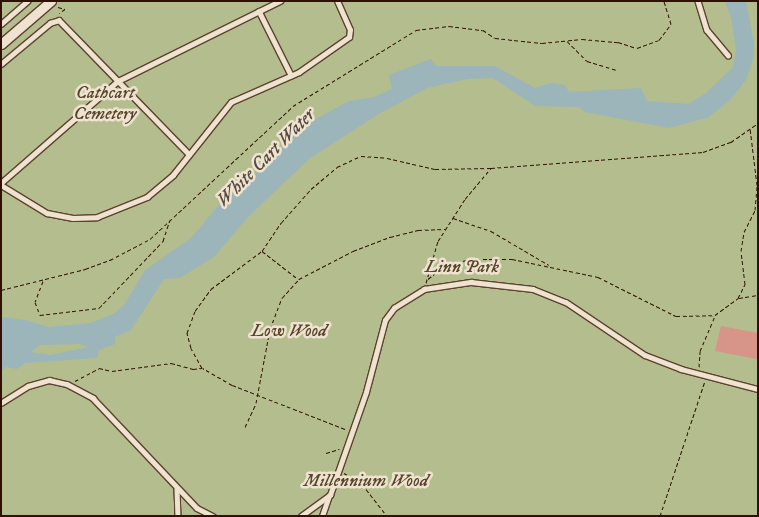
<!DOCTYPE html>
<html>
<head>
<meta charset="utf-8">
<style>
  body { margin:0 }
  #map { position:relative; width:759px; height:517px; overflow:hidden; background:#e4d4b5; font-family:"IM FELL DW Pica",serif }
  div>[style] { position:absolute }
  .green>* { inset:0; background:#b4bd8d }
  .water>* { inset:0; background:#9bb5ba }
  .building>* { inset:0; background:#d79488 }
  .path>* { height:1px; margin-top:-0.5px; transform-origin:0; background:repeating-linear-gradient(90deg,#311003 0 4px,transparent 0 6.5px) }
  .roads { filter:drop-shadow(1px 0 #5e4130) drop-shadow(-1px 0 #5e4130) drop-shadow(0 1px #5e4130) drop-shadow(0 -1px #5e4130) }
  .lane>* { height:4.5px; margin:-2.25px; padding:0 2.25px; transform-origin:2.25px; border-radius:2.25px; background:#ede3cf }
  .street>* { height:9px; margin:-4.5px; padding:0 4.5px; transform-origin:4.5px; border-radius:4.5px; background:#ede3cf }
  span { translate:-50% -50%; white-space:nowrap; text-align:center; line-height:1.15; -webkit-text-stroke:5px #ede3cf; paint-order:stroke }
  .park-label { font-size:18px; color:#58442c; font-style:italic }
  .water-label { font-size:19px; color:#564a43; font-style:italic }
  .frame { position:absolute; inset:0; border:2px solid #311003; pointer-events:none }
</style>
</head>
<body>
<div id="map">
  <div class="green">
    <div style="clip-path:polygon(1px 1px,758px 1px,758px 516px,1px 516px)"></div>
  </div>
  <div class="water">
    <div style="clip-path:polygon(evenodd,725px 1px,746px 1px,754px 43px,753px 60px,746px 80px,732px 98px,709px 117px,669px 128px,585px 112px,579px 107px,535px 106px,493px 78px,467px 79px,427px 88px,377px 115px,309px 159px,247px 218px,214px 257px,180px 278px,164px 279px,131px 330px,115px 337px,115px 344px,99px 350px,97px 358px,25px 363px,17px 369px,6px 367px,1px 371px,1px 317px,26px 320px,48px 327px,91px 323px,115px 313px,124px 305px,145px 270px,191px 238px,218px 206px,265px 166px,301px 127px,349px 101px,374px 97px,392px 89px,389px 75px,431px 59px,436px 66px,495px 66px,535px 88px,551px 83px,565px 85px,569px 92px,641px 88px,647px 101px,688px 104px,706px 93px,733px 67px,736px 50px,731px 18px,725px 1px,79px 344px,89px 347px,50px 355px,31px 352px,40px 345px,79px 344px)"></div>
  </div>
  <div class="building">
    <div style="clip-path:polygon(721px 326px,758px 333px,757px 359px,715px 351px)"></div>
  </div>
  <div class="path">
    <div style="left:58px;top:7px;width:7px;rotate:16deg"></div>
    <div style="left:65px;top:9px;width:7px;rotate:146deg"></div>
    <div style="left:567px;top:41px;width:28px;rotate:45deg"></div>
    <div style="left:587px;top:61px;width:30px;rotate:17deg"></div>
    <div style="left:453px;top:218px;width:40px;rotate:18.9deg"></div>
    <div style="left:491px;top:231px;width:67px;rotate:30.4deg"></div>
    <div style="left:262px;top:251px;width:46px;rotate:37.9deg"></div>
    <div style="left:428px;top:279px;width:21px;rotate:-39deg"></div>
    <div style="left:444px;top:266px;width:27px;rotate:-15deg"></div>
    <div style="left:470px;top:259px;width:42px"></div>
    <div style="left:512px;top:259px;width:88px;rotate:11.8deg"></div>
    <div style="left:598px;top:277px;width:87px;rotate:26.6deg"></div>
    <div style="left:676px;top:316px;width:39px;rotate:-1deg"></div>
    <div style="left:715px;top:315px;width:29px;rotate:-36deg"></div>
    <div style="left:738px;top:298px;width:16px;rotate:-63deg"></div>
    <div style="left:745px;top:284px;width:33px;rotate:-97deg"></div>
    <div style="left:741px;top:251px;width:19px;rotate:-81deg"></div>
    <div style="left:744px;top:232px;width:25px;rotate:-63deg"></div>
    <div style="left:755px;top:210px;width:25px;rotate:-85deg"></div>
    <div style="left:757px;top:185px;width:57px;rotate:-97deg"></div>
    <div style="left:43px;top:281px;width:22px;rotate:111deg"></div>
    <div style="left:35px;top:302px;width:14px;rotate:69deg"></div>
    <div style="left:40px;top:315px;width:59px;rotate:-6.8deg"></div>
    <div style="left:99px;top:308px;width:93px;rotate:-46.3deg"></div>
    <div style="left:163px;top:241px;width:22px;rotate:-72deg"></div>
    <div style="left:426px;top:283px;width:44px;rotate:-74.1deg"></div>
    <div style="left:438px;top:241px;width:50px;rotate:-57.3deg"></div>
    <div style="left:465px;top:199px;width:40px;rotate:-50deg"></div>
    <div style="left:491px;top:168px;width:213px;rotate:-4.3deg"></div>
    <div style="left:703px;top:152px;width:30px;rotate:-20deg"></div>
    <div style="left:731px;top:142px;width:33px;rotate:-35deg"></div>
    <div style="left:1px;top:290px;width:87px;rotate:-14deg"></div>
    <div style="left:85px;top:269px;width:27px;rotate:-20deg"></div>
    <div style="left:110px;top:260px;width:45px;rotate:-27.7deg"></div>
    <div style="left:150px;top:239px;width:195px;rotate:-42.9deg"></div>
    <div style="left:293px;top:106px;width:145px;rotate:-31.7deg"></div>
    <div style="left:416px;top:30px;width:33px;rotate:-7deg"></div>
    <div style="left:449px;top:26px;width:34px;rotate:7deg"></div>
    <div style="left:483px;top:30px;width:14px;rotate:34deg"></div>
    <div style="left:495px;top:38px;width:47px;rotate:6.1deg"></div>
    <div style="left:542px;top:43px;width:40px;rotate:-5.7deg"></div>
    <div style="left:582px;top:39px;width:36px;rotate:5deg"></div>
    <div style="left:618px;top:42px;width:20px;rotate:18deg"></div>
    <div style="left:637px;top:48px;width:23px;rotate:-20deg"></div>
    <div style="left:659px;top:40px;width:20px;rotate:-53deg"></div>
    <div style="left:671px;top:24px;width:24px;rotate:-107deg"></div>
    <div style="left:739px;top:298px;width:19px;rotate:-9deg"></div>
    <div style="left:699px;top:367px;width:16px;rotate:-86deg"></div>
    <div style="left:700px;top:351px;width:39px;rotate:-67deg"></div>
    <div style="left:75px;top:381px;width:27px;rotate:-28deg"></div>
    <div style="left:99px;top:368px;width:13px;rotate:13deg"></div>
    <div style="left:112px;top:371px;width:60px;rotate:-7.7deg"></div>
    <div style="left:171px;top:363px;width:23px;rotate:15deg"></div>
    <div style="left:193px;top:369px;width:9px;rotate:-6deg"></div>
    <div style="left:245px;top:427px;width:26px;rotate:-65deg"></div>
    <div style="left:256px;top:403px;width:75px;rotate:-79.3deg"></div>
    <div style="left:270px;top:329px;width:33px;rotate:-69deg"></div>
    <div style="left:282px;top:298px;width:25px;rotate:-48deg"></div>
    <div style="left:299px;top:279px;width:61px;rotate:-27.4deg"></div>
    <div style="left:353px;top:251px;width:40px;rotate:-21deg"></div>
    <div style="left:390px;top:237px;width:29px;rotate:-14deg"></div>
    <div style="left:418px;top:230px;width:27px;rotate:-2deg"></div>
    <div style="left:345px;top:429px;width:121px;rotate:-158.7deg"></div>
    <div style="left:232px;top:385px;width:34px;rotate:-150deg"></div>
    <div style="left:202px;top:368px;width:23px;rotate:-119deg"></div>
    <div style="left:191px;top:348px;width:16px;rotate:-105deg"></div>
    <div style="left:187px;top:333px;width:23px;rotate:-70deg"></div>
    <div style="left:195px;top:311px;width:27px;rotate:-54deg"></div>
    <div style="left:211px;top:289px;width:64px;rotate:-36.7deg"></div>
    <div style="left:262px;top:251px;width:34px;rotate:-56deg"></div>
    <div style="left:281px;top:223px;width:45px;rotate:-48.6deg"></div>
    <div style="left:311px;top:189px;width:34px;rotate:-40deg"></div>
    <div style="left:337px;top:167px;width:26px;rotate:-25deg"></div>
    <div style="left:361px;top:156px;width:26px;rotate:4deg"></div>
    <div style="left:387px;top:158px;width:49px;rotate:12.9deg"></div>
    <div style="left:435px;top:169px;width:56px;rotate:-1deg"></div>
    <div style="left:326px;top:453px;width:14px;rotate:-17deg"></div>
    <div style="left:344px;top:473px;width:21px;rotate:31deg"></div>
    <div style="left:362px;top:484px;width:41px;rotate:52deg"></div>
    <div style="left:660px;top:516px;width:142px;rotate:-71.6deg"></div>
  </div>
  <div class="roads">
    <div class="lane">
      <div style="left:698px;top:1px;width:30px;rotate:73deg"></div>
      <div style="left:707px;top:30px;width:33px;rotate:50deg"></div>
      <div style="left:259px;top:11px;width:72px;rotate:63.4deg"></div>
      <div style="left:1px;top:24px;width:35px;rotate:-41deg"></div>
      <div style="left:1px;top:64px;width:64px;rotate:-39.9deg"></div>
      <div style="left:50px;top:23px;width:9px;rotate:-18deg"></div>
      <div style="left:59px;top:20px;width:187px;rotate:45.9deg"></div>
      <div style="left:1px;top:183px;width:155px;rotate:-41.1deg"></div>
      <div style="left:118px;top:81px;width:181px;rotate:-26.3deg"></div>
      <div style="left:1px;top:185px;width:54px;rotate:31.3deg"></div>
      <div style="left:47px;top:213px;width:26px;rotate:11deg"></div>
      <div style="left:73px;top:218px;width:24px;rotate:-2deg"></div>
      <div style="left:97px;top:217px;width:54px;rotate:-21.8deg"></div>
      <div style="left:147px;top:197px;width:34px;rotate:-40deg"></div>
      <div style="left:173px;top:175px;width:93px;rotate:-51.5deg"></div>
      <div style="left:231px;top:102px;width:74px;rotate:-23.8deg"></div>
      <div style="left:299px;top:72px;width:61px;rotate:-35deg"></div>
      <div style="left:349px;top:37px;width:7px;rotate:-82deg"></div>
      <div style="left:350px;top:30px;width:32px;rotate:-114deg"></div>
      <div style="left:1px;top:403px;width:32px;rotate:-32deg"></div>
      <div style="left:28px;top:386px;width:22px;rotate:-16deg"></div>
      <div style="left:49px;top:380px;width:18px;rotate:13deg"></div>
      <div style="left:67px;top:384px;width:30px;rotate:28deg"></div>
      <div style="left:93px;top:398px;width:151px;rotate:46.6deg"></div>
      <div style="left:197px;top:508px;width:18px;rotate:27deg"></div>
      <div style="left:177px;top:489px;width:27px;rotate:88deg"></div>
      <div style="left:301px;top:516px;width:36px;rotate:-36deg"></div>
      <div style="left:330px;top:495px;width:109px;rotate:-70.7deg"></div>
      <div style="left:366px;top:392px;width:74px;rotate:-75.2deg"></div>
      <div style="left:385px;top:320px;width:15px;rotate:-53deg"></div>
      <div style="left:394px;top:308px;width:36px;rotate:-32deg"></div>
      <div style="left:424px;top:289px;width:48px;rotate:-8.5deg"></div>
      <div style="left:471px;top:282px;width:62px;rotate:6.4deg"></div>
      <div style="left:533px;top:289px;width:35px;rotate:22deg"></div>
      <div style="left:566px;top:302px;width:95px;rotate:33.9deg"></div>
      <div style="left:645px;top:355px;width:39px;rotate:21deg"></div>
      <div style="left:681px;top:369px;width:80px;rotate:14.6deg"></div>
      <div style="left:322px;top:516px;width:21px;rotate:-71deg"></div>
    </div>
    <div class="street">
      <div style="left:1px;top:44px;width:66px;rotate:-40.7deg"></div>
    </div>
  </div>
  <div class="park-label">
    <span style="left:105px;top:104px">Cathcart<br>Cemetery</span>
    <span style="left:462px;top:267px">Linn Park</span>
    <span style="left:289px;top:331px">Low Wood</span>
    <span style="left:366px;top:481px">Millennium Wood</span>
  </div>
  <div class="water-label">
    <span style="left:266px;top:158px;rotate:-45deg">White Cart Water</span>
  </div>
  <div class="frame"></div>
</div>
</body>
</html>
